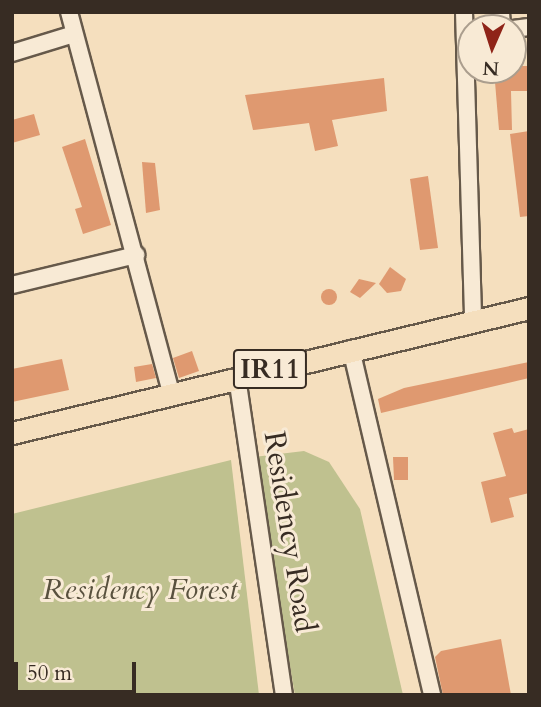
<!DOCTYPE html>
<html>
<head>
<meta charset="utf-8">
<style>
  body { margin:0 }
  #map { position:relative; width:541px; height:707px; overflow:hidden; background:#f5dfbe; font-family:Cardo,serif }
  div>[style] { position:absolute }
  .green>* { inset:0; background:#bfc18f }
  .building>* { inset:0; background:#df9970 }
  .round { border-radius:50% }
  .roads { filter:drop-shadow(2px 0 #66594a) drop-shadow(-2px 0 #66594a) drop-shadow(0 2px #66594a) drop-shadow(0 -2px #66594a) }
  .minor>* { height:16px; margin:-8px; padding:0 8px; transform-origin:8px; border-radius:8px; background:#f8ead5 }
  .major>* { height:21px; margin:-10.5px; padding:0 10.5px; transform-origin:10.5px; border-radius:10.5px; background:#f5dfbe }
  span { translate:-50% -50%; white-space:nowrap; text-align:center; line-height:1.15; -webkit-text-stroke:6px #f8ead5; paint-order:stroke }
  .shield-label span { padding:2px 5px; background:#f8ead5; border:2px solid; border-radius:5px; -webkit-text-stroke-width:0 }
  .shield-label { font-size:28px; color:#372c23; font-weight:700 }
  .street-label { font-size:30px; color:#372c23 }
  .park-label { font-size:30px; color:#59513e; font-style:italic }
  .frame { position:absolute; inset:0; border:14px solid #372c23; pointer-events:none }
  .north { position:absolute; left:457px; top:14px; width:70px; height:70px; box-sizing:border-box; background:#f8ead5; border:2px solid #ab9e8e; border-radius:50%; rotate:183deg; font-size:19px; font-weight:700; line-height:28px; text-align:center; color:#372c23 }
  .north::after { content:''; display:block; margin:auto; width:24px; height:32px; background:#8f2418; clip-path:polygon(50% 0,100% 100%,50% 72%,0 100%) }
  .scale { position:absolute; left:14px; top:662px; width:122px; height:32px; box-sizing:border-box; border:4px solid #372c23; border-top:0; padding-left:9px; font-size:21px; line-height:24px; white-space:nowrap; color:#372c23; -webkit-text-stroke:5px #f8ead5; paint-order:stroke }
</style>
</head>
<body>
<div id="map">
  <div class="green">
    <div style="clip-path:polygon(304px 451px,329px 462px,360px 509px,403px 695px,295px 695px,254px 457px)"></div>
    <div style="clip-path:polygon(231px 460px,259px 695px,12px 695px,12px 514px)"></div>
  </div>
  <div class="building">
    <div style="clip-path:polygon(513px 66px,529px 66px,529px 91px,511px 91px,512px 130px,499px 130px,494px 70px)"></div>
    <div style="clip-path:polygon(384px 78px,387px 111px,332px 120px,338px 146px,315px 151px,309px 123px,253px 130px,245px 95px)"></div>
    <div style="clip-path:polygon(34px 114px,40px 135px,12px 143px,12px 120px)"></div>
    <div style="clip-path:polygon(529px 131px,529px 216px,520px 217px,510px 134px)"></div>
    <div style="clip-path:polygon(85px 139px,111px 225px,83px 234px,75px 209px,82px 207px,62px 147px)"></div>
    <div style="clip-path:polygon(142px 162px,155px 163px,160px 210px,146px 213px)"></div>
    <div style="clip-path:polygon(428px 176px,438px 248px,420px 250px,410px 179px)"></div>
    <div style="clip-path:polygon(390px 267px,406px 279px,401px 291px,387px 293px,379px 284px)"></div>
    <div style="clip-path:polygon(359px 279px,376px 283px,360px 298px,350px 292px)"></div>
    <div class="round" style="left:321px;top:289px;width:16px;height:16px"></div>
    <div style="clip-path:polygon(192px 351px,199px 371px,179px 378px,173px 358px)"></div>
    <div style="clip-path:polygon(62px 359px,69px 390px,12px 402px,12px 369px)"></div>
    <div style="clip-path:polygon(529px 362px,529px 378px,381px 413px,378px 399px,404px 388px)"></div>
    <div style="clip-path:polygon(152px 364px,156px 378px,136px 382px,134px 367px)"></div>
    <div style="clip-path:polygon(512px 428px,514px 433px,529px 429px,529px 493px,509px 498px,514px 517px,491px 523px,481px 482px,506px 476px,493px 433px)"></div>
    <div style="clip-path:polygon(393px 457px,408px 457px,408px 480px,394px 480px)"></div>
    <div style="clip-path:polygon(501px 639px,511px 695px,443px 695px,435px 657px,441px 651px)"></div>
  </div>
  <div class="roads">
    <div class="minor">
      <div style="left:69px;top:12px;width:394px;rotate:75deg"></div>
      <div style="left:464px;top:12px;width:308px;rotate:88.3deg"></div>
      <div style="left:501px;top:12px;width:16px;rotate:86deg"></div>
      <div style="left:513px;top:29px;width:16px;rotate:-7deg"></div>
      <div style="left:12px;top:53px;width:65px;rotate:-17deg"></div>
      <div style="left:12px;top:285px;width:128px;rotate:-13.6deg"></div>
      <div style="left:351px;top:349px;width:355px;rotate:76.8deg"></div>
      <div style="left:237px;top:377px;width:321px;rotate:81.6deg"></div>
    </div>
    <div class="major">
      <div style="left:12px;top:433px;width:532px;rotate:-13.59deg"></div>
    </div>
  </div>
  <div class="shield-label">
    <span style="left:270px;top:369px">IR11</span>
  </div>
  <div class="street-label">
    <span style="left:289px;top:532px;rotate:81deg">Residency Road</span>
  </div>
  <div class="park-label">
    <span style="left:140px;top:590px">Residency Forest</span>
  </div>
  <div class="frame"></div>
  <div class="north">N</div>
  <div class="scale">50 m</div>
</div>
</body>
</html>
